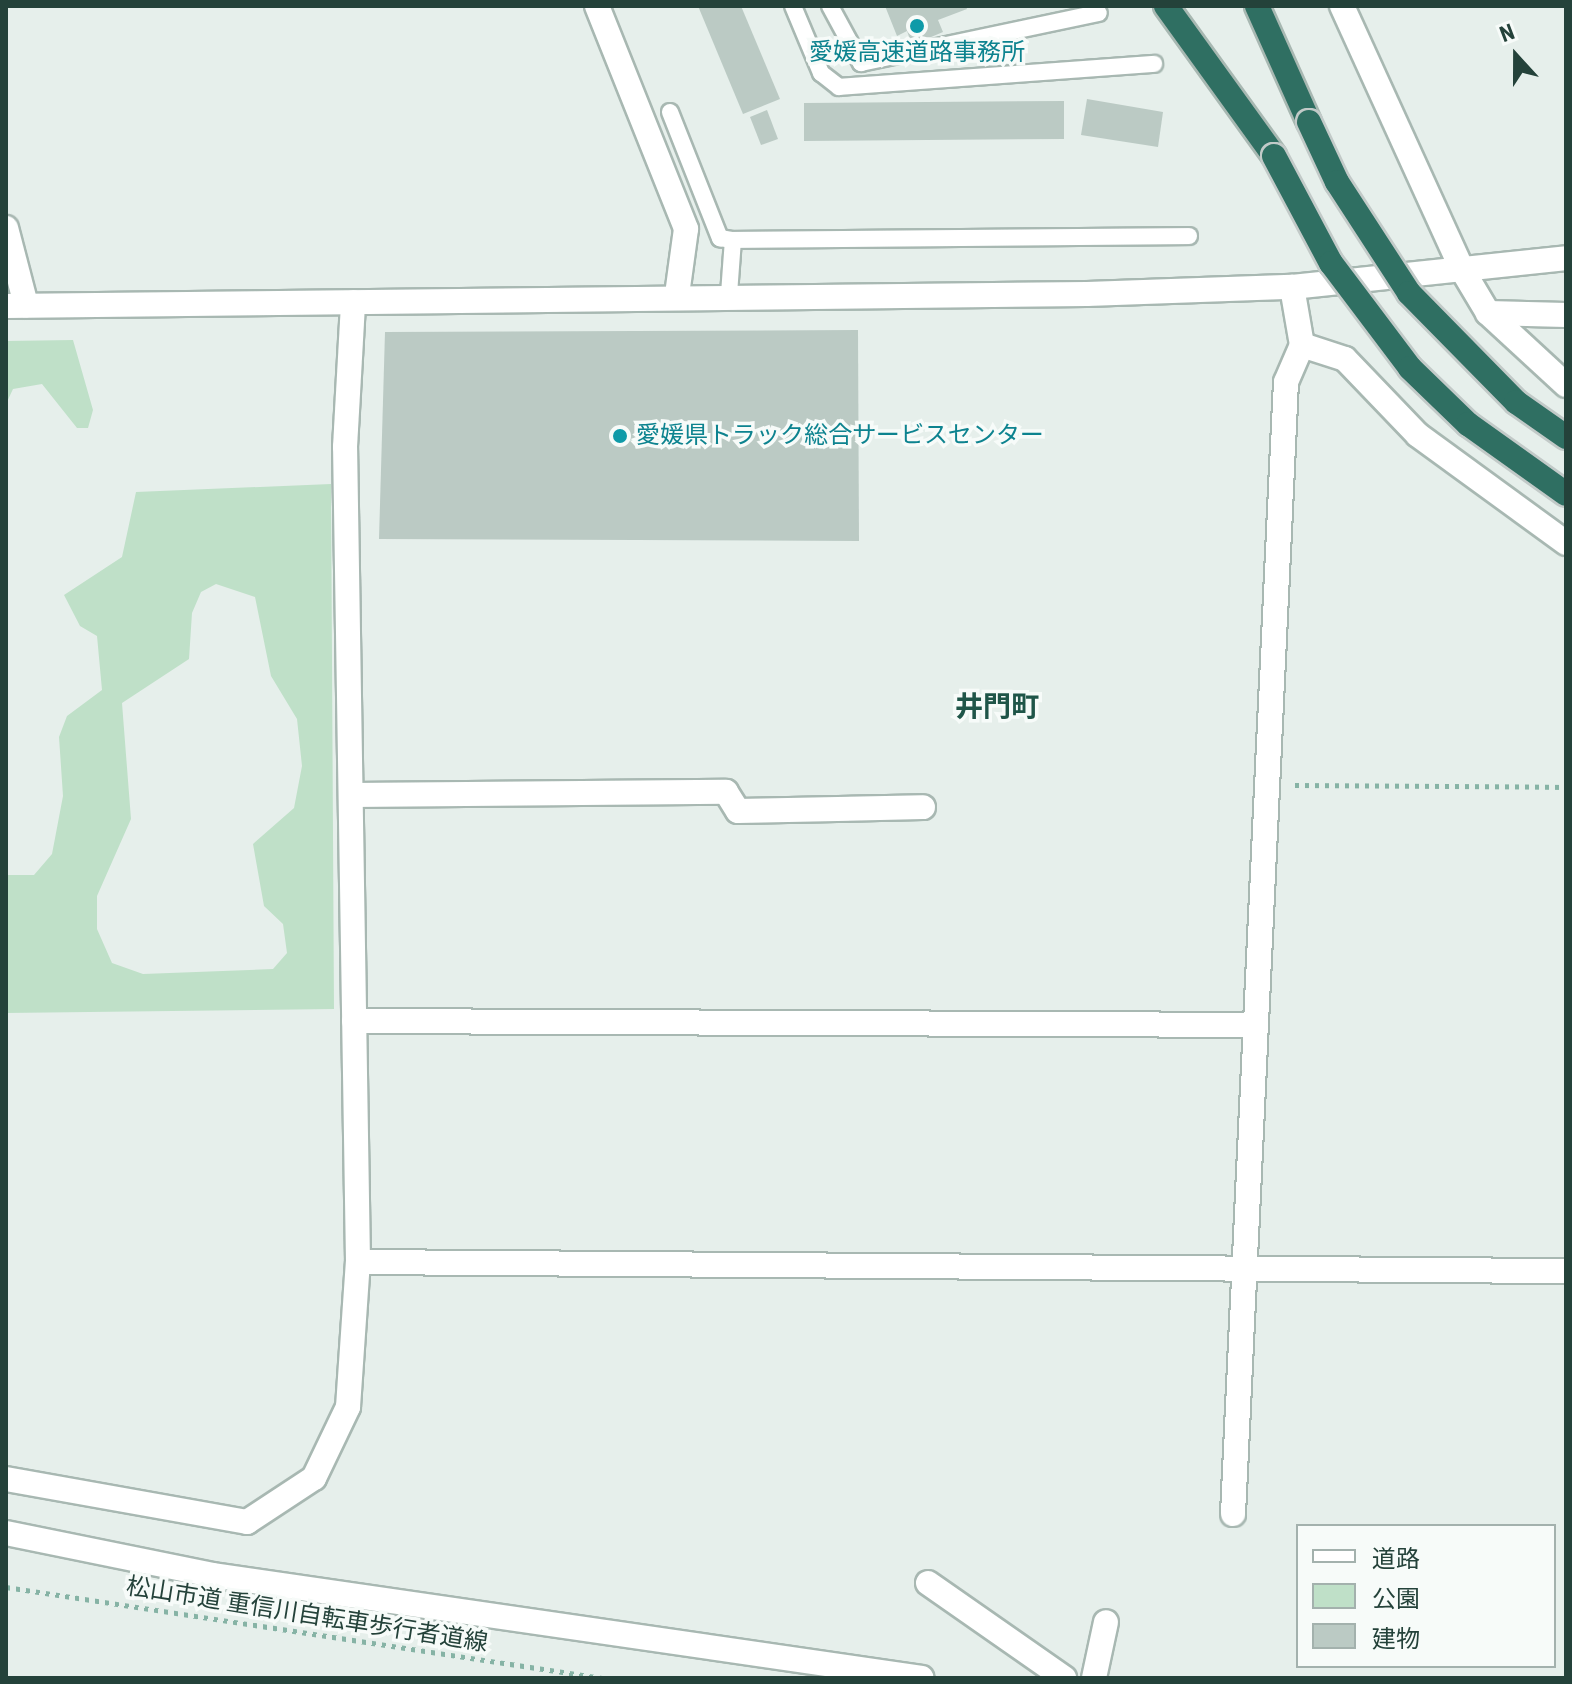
<!DOCTYPE html>
<html>
<head>
<meta charset="utf-8">
<style>
  body { margin:0 }
  #map { position:relative; width:1572px; height:1684px; overflow:hidden; background:#e6efeb; font-family:"Roboto Condensed","Noto Sans JP",sans-serif }
  div>[style] { position:absolute }
  .green>* { inset:0; background:#bfe0c8 }
  .building>* { inset:0; background:#bbcac4 }
  .path>* { height:5px; margin-top:-2.5px; transform-origin:0; background:repeating-linear-gradient(90deg,#86b3a5 0 4px,transparent 0 10px) }
  .roads { filter:drop-shadow(2px 0 #a8b8b2) drop-shadow(-2px 0 #a8b8b2) drop-shadow(0 2px #a8b8b2) drop-shadow(0 -2px #a8b8b2) }
  .service>* { height:16px; margin:-8px; padding:0 8px; transform-origin:8px; border-radius:8px; background:#fff }
  .minor>* { height:24px; margin:-12px; padding:0 12px; transform-origin:12px; border-radius:12px; background:#fff }
  .tertiary>* { height:24px; margin:-12px; padding:0 12px; transform-origin:12px; border-radius:12px; background:#fff }
  .motorway>* { height:24px; margin:-12px; padding:0 12px; transform-origin:12px; border-radius:12px; background:#2f6f62 }
  .bridges { filter:drop-shadow(2px 0 #c2cac8) drop-shadow(-2px 0 #c2cac8) drop-shadow(0 2px #c2cac8) drop-shadow(0 -2px #c2cac8) }
  .motorway-bridge>* { height:24px; margin:-12px; padding:0 12px; transform-origin:12px; border-radius:12px; background:#2f6f62 }
  .dots>* { width:22px; height:22px; translate:-50% -50%; box-sizing:border-box; border:4px solid #f7fbf9; border-radius:50% }
  span { translate:-50% -50%; white-space:nowrap; text-align:center; line-height:1.15; -webkit-text-stroke:7px #f7fbf9; paint-order:stroke }
  .culture-label { font-size:24px; color:#0d838f }
  .left { translate:0 -50%; text-align:left }
  .street-label { font-size:24px; color:#24423a }
  .quarter-label { font-size:28px; color:#1f5548; font-weight:700 }
  .frame { position:absolute; inset:0; border:8px solid #24423a; pointer-events:none }
  .legend { position:absolute; left:1296px; top:1524px; width:260px; height:144px; box-sizing:border-box; background:#f7fbf9; border:2px solid #a3b1ad; margin:0; padding:10px 14px; list-style:none; font-size:24px; color:#24423a }
  .legend li { display:flex; align-items:center; gap:16px; height:40px }
  .legend b { width:40px; border:2px solid #a3b1ad }
  .north { position:absolute; left:1476px; top:16px; width:80px; height:80px; -webkit-text-stroke:6px #f7fbf9; paint-order:stroke; rotate:339deg; font-size:22px; font-weight:700; line-height:32px; text-align:center; color:#24423a }
  .north::after { content:''; display:block; margin:auto; width:28px; height:36px; background:#24423a; clip-path:polygon(50% 0,100% 100%,50% 72%,0 100%) }
</style>
</head>
<body>
<div id="map">
  <div class="green">
    <div style="clip-path:polygon(73px 340px,93px 410px,88px 428px,77px 428px,42px 384px,13px 389px,6px 404px,6px 341px)"></div>
    <div style="clip-path:polygon(evenodd,331px 484px,334px 1009px,6px 1013px,6px 875px,34px 875px,52px 854px,63px 796px,59px 737px,67px 716px,102px 690px,97px 636px,80px 626px,64px 595px,122px 557px,136px 492px,331px 484px,216px 584px,255px 597px,271px 676px,297px 719px,302px 766px,294px 808px,253px 844px,264px 906px,283px 924px,287px 953px,273px 969px,143px 974px,112px 963px,97px 929px,97px 896px,131px 819px,122px 703px,189px 659px,192px 613px,201px 592px,216px 584px)"></div>
  </div>
  <div class="building">
    <div style="clip-path:polygon(698px 6px,741px 6px,780px 99px,743px 114px)"></div>
    <div style="clip-path:polygon(885px 6px,966px 6px,967px 9px,938px 20px,943px 32px,912px 45px,907px 31px,897px 36px)"></div>
    <div style="clip-path:polygon(1087px 99px,1163px 112px,1158px 147px,1081px 135px)"></div>
    <div style="clip-path:polygon(1064px 101px,1064px 139px,804px 141px,804px 103px)"></div>
    <div style="clip-path:polygon(767px 110px,778px 139px,761px 145px,750px 117px)"></div>
    <div style="clip-path:polygon(858px 330px,859px 541px,379px 539px,385px 332px)"></div>
  </div>
  <div class="path">
    <div style="left:1295px;top:785px;width:271px;rotate:0.4deg"></div>
    <div style="left:6px;top:1587px;width:603px;rotate:8.68deg"></div>
  </div>
  <div class="roads">
    <div class="service">
      <div style="left:793px;top:6px;width:73px;rotate:67.3deg"></div>
      <div style="left:821px;top:73px;width:23px;rotate:38deg"></div>
      <div style="left:839px;top:87px;width:316px;rotate:-4.2deg"></div>
      <div style="left:830px;top:6px;width:65px;rotate:61.5deg"></div>
      <div style="left:861px;top:63px;width:243px;rotate:-11.9deg"></div>
      <div style="left:670px;top:112px;width:136px;rotate:68.4deg"></div>
      <div style="left:720px;top:238px;width:13px;rotate:9deg"></div>
      <div style="left:729px;top:294px;width:54px;rotate:-85.8deg"></div>
      <div style="left:733px;top:240px;width:456px;rotate:-0.5deg"></div>
    </div>
    <div class="minor">
      <div style="left:597px;top:6px;width:240px;rotate:68.2deg"></div>
      <div style="left:686px;top:229px;width:67px;rotate:97.8deg"></div>
      <div style="left:1342px;top:6px;width:291px;rotate:65.5deg"></div>
      <div style="left:6px;top:228px;width:80px;rotate:75.4deg"></div>
      <div style="left:6px;top:306px;width:1081px;rotate:-0.64deg"></div>
      <div style="left:1087px;top:294px;width:205px;rotate:-2deg"></div>
      <div style="left:1292px;top:287px;width:276px;rotate:-6deg"></div>
      <div style="left:1488px;top:313px;width:78px;rotate:1.5deg"></div>
      <div style="left:1302px;top:345px;width:45px;rotate:18deg"></div>
      <div style="left:1345px;top:359px;width:105px;rotate:46.2deg"></div>
      <div style="left:1418px;top:435px;width:183px;rotate:36.1deg"></div>
      <div style="left:351px;top:795px;width:375px;rotate:-0.5deg"></div>
      <div style="left:726px;top:792px;width:22px;rotate:58deg"></div>
      <div style="left:738px;top:811px;width:185px;rotate:-1.2deg"></div>
      <div style="left:354px;top:1021px;width:901px;rotate:0.25deg"></div>
      <div style="left:358px;top:1262px;width:1208px;rotate:0.43deg"></div>
      <div style="left:6px;top:1479px;width:245px;rotate:10.1deg"></div>
      <div style="left:247px;top:1522px;width:80px;rotate:-33.3deg"></div>
      <div style="left:314px;top:1478px;width:79px;rotate:-64.4deg"></div>
      <div style="left:348px;top:1407px;width:145px;rotate:-86.1deg"></div>
      <div style="left:358px;top:1262px;width:815px;rotate:-90.91deg"></div>
      <div style="left:345px;top:447px;width:145px;rotate:-86.8deg"></div>
      <div style="left:1233px;top:1514px;width:1133px;rotate:-87.32deg"></div>
      <div style="left:1286px;top:382px;width:40px;rotate:-66.6deg"></div>
      <div style="left:1302px;top:345px;width:59px;rotate:-99.8deg"></div>
      <div style="left:6px;top:1533px;width:210px;rotate:11.5deg"></div>
      <div style="left:212px;top:1575px;width:717px;rotate:8.25deg"></div>
      <div style="left:928px;top:1583px;width:166px;rotate:34.9deg"></div>
      <div style="left:1094px;top:1678px;width:57px;rotate:-77.9deg"></div>
    </div>
    <div class="tertiary">
      <div style="left:1463px;top:271px;width:49px;rotate:59.2deg"></div>
      <div style="left:1488px;top:313px;width:106px;rotate:42.7deg"></div>
    </div>
    <div class="motorway">
      <div style="left:1166px;top:6px;width:185px;rotate:54.2deg"></div>
      <div style="left:1257px;top:6px;width:127px;rotate:65.9deg"></div>
    </div>
  </div>
  <div class="bridges">
    <div class="motorway-bridge">
      <div style="left:1309px;top:122px;width:66px;rotate:65deg"></div>
      <div style="left:1337px;top:182px;width:132px;rotate:57deg"></div>
      <div style="left:1409px;top:293px;width:153px;rotate:45.5deg"></div>
      <div style="left:1516px;top:402px;width:61px;rotate:35deg"></div>
      <div style="left:1274px;top:156px;width:121px;rotate:62deg"></div>
      <div style="left:1331px;top:263px;width:131px;rotate:53deg"></div>
      <div style="left:1410px;top:368px;width:81px;rotate:44deg"></div>
      <div style="left:1468px;top:424px;width:120px;rotate:35.5deg"></div>
    </div>
  </div>
  <div class="dots">
    <div style="left:917px;top:26px;background:#0f9aa8"></div>
    <div style="left:620px;top:436px;background:#0f9aa8"></div>
  </div>
  <div class="culture-label">
    <span style="left:917px;top:53px">愛媛高速道路事務所</span>
    <span class="left" style="left:636px;top:436px">愛媛県トラック総合サービスセンター</span>
  </div>
  <div class="street-label">
    <span style="left:307px;top:1615px;rotate:9deg">松山市道 重信川自転車歩行者道線</span>
  </div>
  <div class="quarter-label">
    <span style="left:997px;top:707px">井門町</span>
  </div>
  <div class="frame"></div>
  <ul class="legend">
  <li><b style="height:10px;background:#fff"></b>道路</li>
  <li><b style="height:22px;background:#bfe0c8"></b>公園</li>
  <li><b style="height:22px;background:#bbcac4"></b>建物</li>
  </ul>
  <div class="north">N</div>
</div>
</body>
</html>
